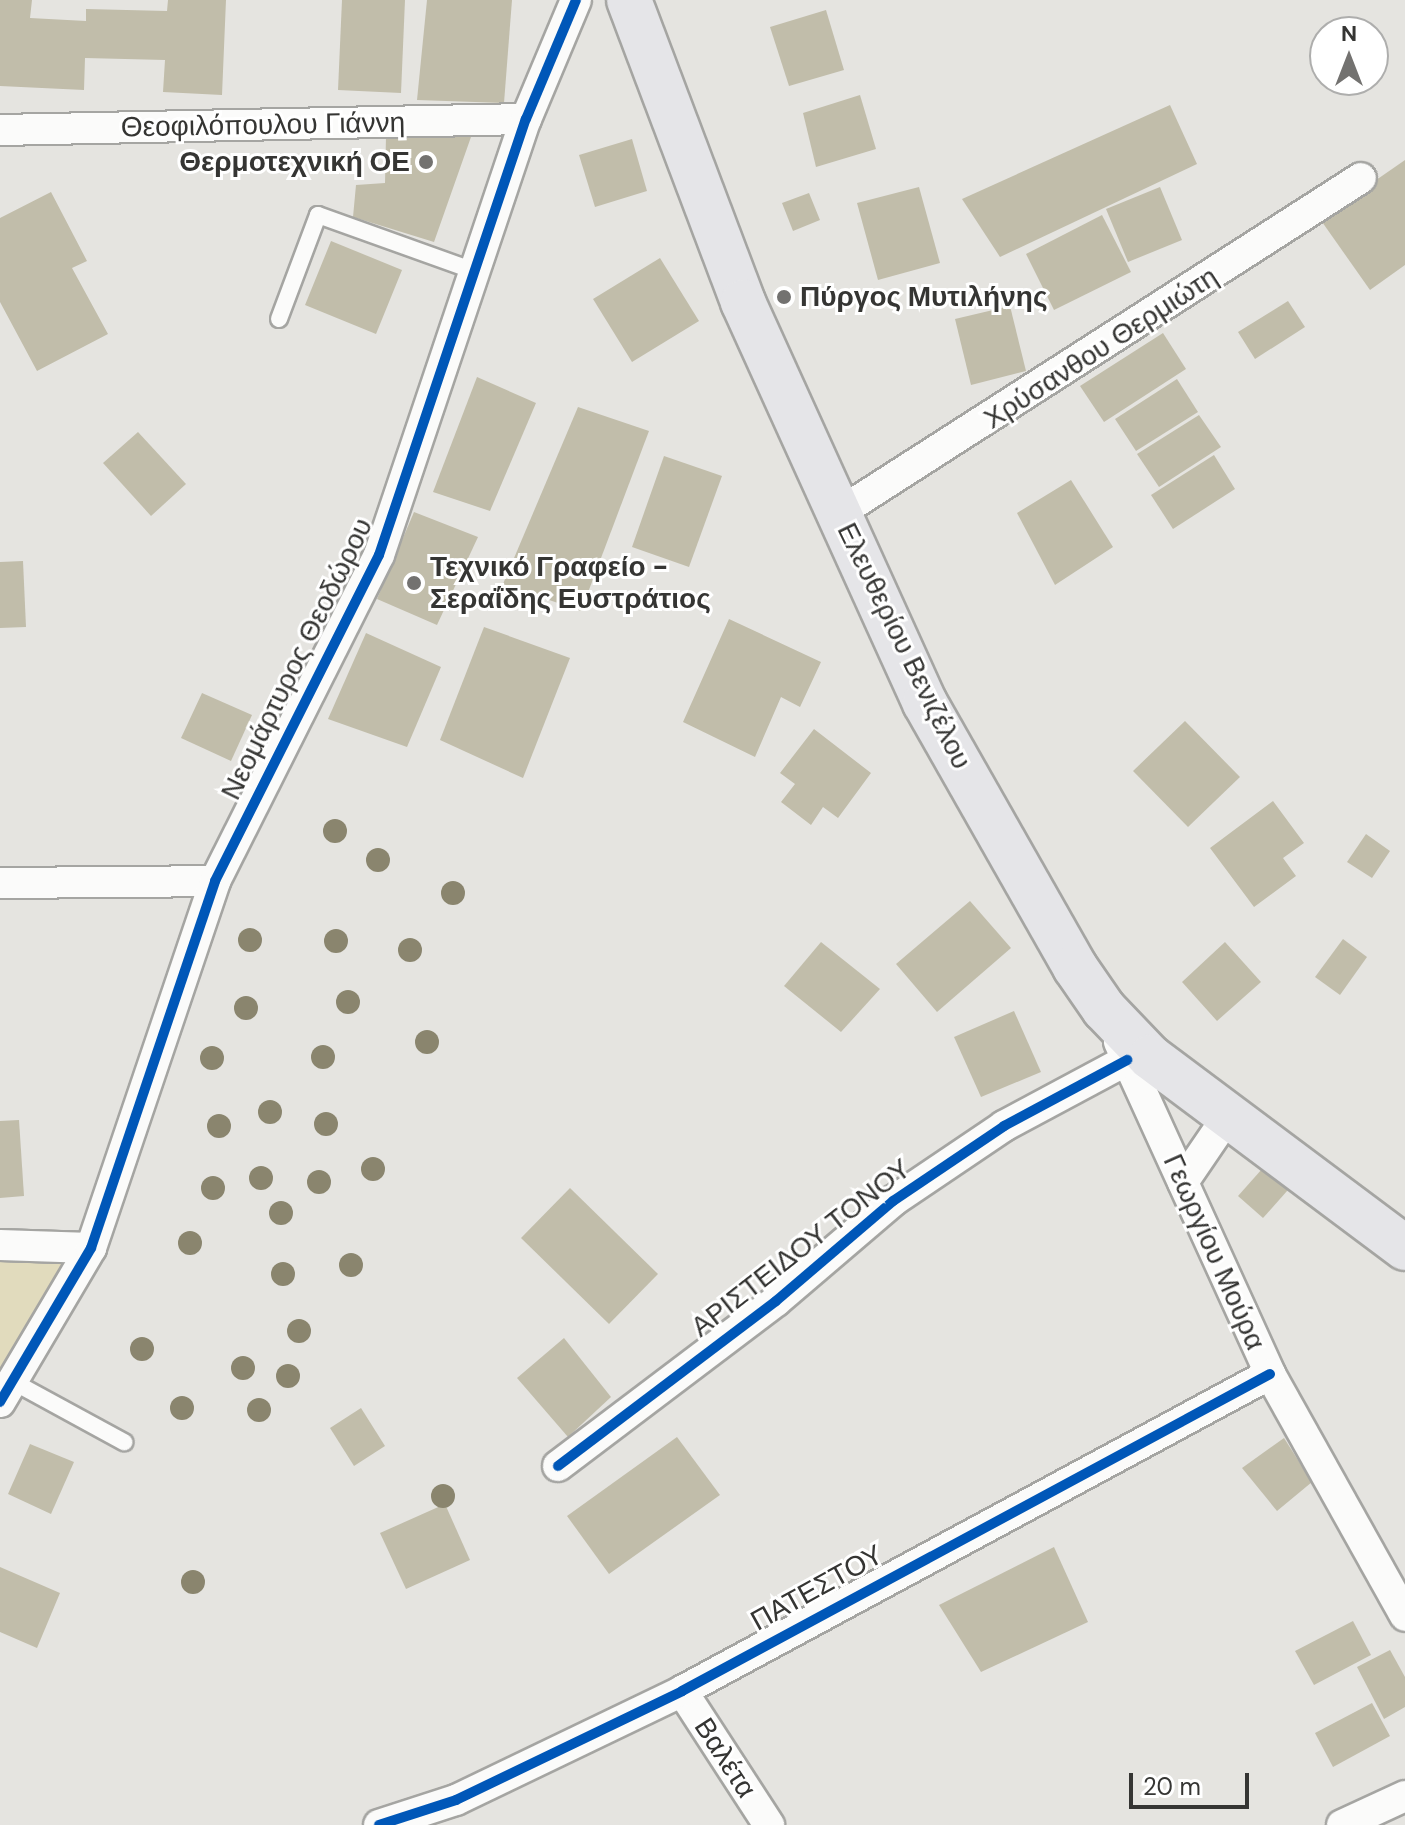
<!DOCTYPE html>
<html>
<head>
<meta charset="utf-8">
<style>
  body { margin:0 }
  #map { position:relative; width:1405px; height:1825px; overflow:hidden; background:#e5e4e0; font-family:"DM Sans",sans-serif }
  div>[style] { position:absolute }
  .green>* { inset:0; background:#e1dbbd }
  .building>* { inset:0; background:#c1bdaa }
  .roads { filter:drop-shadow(2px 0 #a5a5a2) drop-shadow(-2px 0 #a5a5a2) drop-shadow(0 2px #a5a5a2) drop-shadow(0 -2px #a5a5a2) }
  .service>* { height:16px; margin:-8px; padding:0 8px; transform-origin:8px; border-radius:8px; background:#fbfbfa }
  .minor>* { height:30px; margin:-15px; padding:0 15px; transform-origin:15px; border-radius:15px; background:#fbfbfa }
  .primary>* { height:44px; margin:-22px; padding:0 22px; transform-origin:22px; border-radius:22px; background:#e5e5e8 }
  .cycleway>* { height:10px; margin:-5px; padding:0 5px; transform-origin:5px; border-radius:5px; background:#0057b8 }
  .trees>* { width:24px; height:24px; margin:-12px; border-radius:50%; background:#8a856e }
  .dots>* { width:22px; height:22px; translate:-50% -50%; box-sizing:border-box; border:4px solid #fff; border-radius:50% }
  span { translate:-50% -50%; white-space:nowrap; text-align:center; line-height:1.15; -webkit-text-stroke:6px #fff; paint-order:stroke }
  .street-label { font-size:28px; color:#353533 }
  .poi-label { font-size:28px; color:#353533; font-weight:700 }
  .right { translate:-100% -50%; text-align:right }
  .left { translate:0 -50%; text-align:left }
  .north { position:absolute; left:1309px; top:16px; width:80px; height:80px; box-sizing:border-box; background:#fff; border:2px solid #aeaead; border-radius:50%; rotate:0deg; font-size:22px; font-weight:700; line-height:32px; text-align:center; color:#353533 }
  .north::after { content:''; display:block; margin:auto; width:28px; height:36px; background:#737270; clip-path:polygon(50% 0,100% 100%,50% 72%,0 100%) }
  .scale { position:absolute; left:1129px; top:1773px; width:120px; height:36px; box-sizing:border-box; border:4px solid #353533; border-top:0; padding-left:10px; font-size:24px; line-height:28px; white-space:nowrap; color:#353533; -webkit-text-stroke:6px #fff; paint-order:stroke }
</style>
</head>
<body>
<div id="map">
  <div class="green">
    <div style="clip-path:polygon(0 1260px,72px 1261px,0 1380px)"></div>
  </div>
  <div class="building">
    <div style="clip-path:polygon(0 0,32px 0,30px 18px,86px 21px,86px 9px,167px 11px,168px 0,226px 0,222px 95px,163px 92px,165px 60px,85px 58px,84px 90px,0 86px)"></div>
    <div style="clip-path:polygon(342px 0,405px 0,401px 93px,338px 90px)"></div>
    <div style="clip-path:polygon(427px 0,512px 0,504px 103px,417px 100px)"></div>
    <div style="clip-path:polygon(826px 10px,844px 70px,789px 86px,770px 27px)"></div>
    <div style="clip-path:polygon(860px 95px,876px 149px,816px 167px,803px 113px)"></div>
    <div style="clip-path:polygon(1170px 105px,1197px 164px,1000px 257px,962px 199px)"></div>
    <div style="clip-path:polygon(386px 136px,471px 137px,434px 242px,353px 217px,356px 185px,385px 183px)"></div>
    <div style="clip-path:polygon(632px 139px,647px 191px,595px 207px,579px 155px)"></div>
    <div style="clip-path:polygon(1405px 160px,1405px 265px,1370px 290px,1320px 219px)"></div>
    <div style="clip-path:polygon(919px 187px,940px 263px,878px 280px,857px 203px)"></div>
    <div style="clip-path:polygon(1160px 187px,1182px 240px,1128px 262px,1106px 209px)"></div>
    <div style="clip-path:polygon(51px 192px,87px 261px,72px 268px,108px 334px,37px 371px,0 302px,0 218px)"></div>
    <div style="clip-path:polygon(809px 193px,820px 220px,793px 231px,782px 203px)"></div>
    <div style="clip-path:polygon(1102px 215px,1131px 272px,1054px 310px,1026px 254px)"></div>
    <div style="clip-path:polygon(331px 241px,402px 270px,376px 334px,305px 305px)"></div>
    <div style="clip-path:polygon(660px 258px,699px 321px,632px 362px,593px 299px)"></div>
    <div style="clip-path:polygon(1288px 301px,1305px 327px,1255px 359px,1238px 332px)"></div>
    <div style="clip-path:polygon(1010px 306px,1026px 371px,971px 385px,955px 319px)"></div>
    <div style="clip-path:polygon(1163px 333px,1186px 369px,1104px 422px,1080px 386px)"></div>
    <div style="clip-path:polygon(477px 377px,536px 403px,490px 511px,433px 492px)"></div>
    <div style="clip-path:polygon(1177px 379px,1198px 412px,1136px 451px,1115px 419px)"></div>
    <div style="clip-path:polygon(578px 407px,649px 431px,581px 611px,503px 584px)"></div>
    <div style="clip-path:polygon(1199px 415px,1221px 447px,1159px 487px,1137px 454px)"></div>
    <div style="clip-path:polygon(138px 432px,186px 484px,151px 516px,103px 463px)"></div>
    <div style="clip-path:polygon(1214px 455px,1235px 489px,1173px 529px,1151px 495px)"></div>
    <div style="clip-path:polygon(664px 456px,722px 476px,689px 567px,632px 547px)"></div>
    <div style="clip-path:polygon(1071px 480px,1113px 547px,1055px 585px,1017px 513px)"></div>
    <div style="clip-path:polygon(414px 512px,478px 537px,437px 625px,377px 599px)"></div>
    <div style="clip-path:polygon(23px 561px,26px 627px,0 628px,0 562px)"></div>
    <div style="clip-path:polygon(729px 619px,821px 662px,800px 707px,781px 697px,755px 757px,683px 722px)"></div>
    <div style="clip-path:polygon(484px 627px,570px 658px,523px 778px,440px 740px)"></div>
    <div style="clip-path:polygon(366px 633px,441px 667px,407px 747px,328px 719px)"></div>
    <div style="clip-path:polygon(202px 693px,252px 715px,231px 761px,181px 738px)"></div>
    <div style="clip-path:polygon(1185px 721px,1240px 777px,1188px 827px,1133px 771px)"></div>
    <div style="clip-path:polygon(814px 729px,871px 773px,838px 818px,823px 807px,811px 825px,781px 802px,795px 784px,780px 773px)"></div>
    <div style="clip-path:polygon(1273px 801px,1304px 843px,1283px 858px,1296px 876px,1254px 907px,1210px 848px)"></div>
    <div style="clip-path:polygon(1366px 834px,1390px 851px,1372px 878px,1347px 862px)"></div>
    <div style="clip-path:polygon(970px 901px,1011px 948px,937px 1012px,896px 964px)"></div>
    <div style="clip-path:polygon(1343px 939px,1367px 957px,1340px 995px,1315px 977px)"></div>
    <div style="clip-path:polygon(821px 942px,880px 989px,841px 1032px,784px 986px)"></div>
    <div style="clip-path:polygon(1225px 942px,1261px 982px,1217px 1021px,1182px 982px)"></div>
    <div style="clip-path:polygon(1014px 1011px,1041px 1072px,981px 1097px,954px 1037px)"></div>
    <div style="clip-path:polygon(19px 1120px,24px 1196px,0 1198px,0 1121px)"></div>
    <div style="clip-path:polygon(1270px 1160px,1295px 1182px,1263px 1218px,1238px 1196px)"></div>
    <div style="clip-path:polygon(570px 1188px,658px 1274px,609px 1324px,521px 1238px)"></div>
    <div style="clip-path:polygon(564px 1338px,611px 1397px,568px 1437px,517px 1378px)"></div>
    <div style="clip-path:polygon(361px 1408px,385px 1446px,354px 1466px,330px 1428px)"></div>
    <div style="clip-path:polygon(677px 1437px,720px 1495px,609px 1574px,567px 1516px)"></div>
    <div style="clip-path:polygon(1284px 1438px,1312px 1482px,1277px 1511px,1242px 1468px)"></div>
    <div style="clip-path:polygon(30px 1444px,74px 1462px,51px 1514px,8px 1494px)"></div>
    <div style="clip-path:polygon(445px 1504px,470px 1560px,406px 1589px,380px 1533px)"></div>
    <div style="clip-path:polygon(1054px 1547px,1088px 1622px,981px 1672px,939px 1605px)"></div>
    <div style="clip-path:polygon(0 1567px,60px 1593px,37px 1648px,0 1632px)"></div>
    <div style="clip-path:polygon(1353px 1621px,1371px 1655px,1314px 1685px,1295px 1651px)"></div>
    <div style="clip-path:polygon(1390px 1650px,1405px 1677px,1405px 1707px,1384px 1719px,1357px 1667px)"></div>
    <div style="clip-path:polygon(1372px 1703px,1390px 1736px,1333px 1767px,1315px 1733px)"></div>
  </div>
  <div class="roads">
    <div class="service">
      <div style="left:279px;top:319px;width:111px;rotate:-69.4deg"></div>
      <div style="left:318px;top:215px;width:166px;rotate:19.7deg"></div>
      <div style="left:12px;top:1381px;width:128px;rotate:28.6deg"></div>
    </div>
    <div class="minor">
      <div style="left:0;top:130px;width:526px;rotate:-1.2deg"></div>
      <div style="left:839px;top:513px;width:620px;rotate:-32.69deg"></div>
      <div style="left:0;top:883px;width:215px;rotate:-0.5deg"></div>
      <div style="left:1119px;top:1042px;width:365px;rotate:65.5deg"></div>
      <div style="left:1270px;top:1374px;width:277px;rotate:60.8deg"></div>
      <div style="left:1183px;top:1182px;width:80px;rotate:-55.7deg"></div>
      <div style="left:0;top:1245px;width:91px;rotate:1.9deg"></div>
      <div style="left:0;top:1402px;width:179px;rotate:-59.4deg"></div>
      <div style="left:91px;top:1248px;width:387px;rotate:-71.3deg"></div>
      <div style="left:215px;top:881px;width:365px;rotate:-63.3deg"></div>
      <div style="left:379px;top:555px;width:460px;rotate:-71.4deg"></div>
      <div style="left:526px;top:119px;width:129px;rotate:-67.2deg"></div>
      <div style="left:558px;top:1466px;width:273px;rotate:-37.1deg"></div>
      <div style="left:776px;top:1301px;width:154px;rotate:-40.5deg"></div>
      <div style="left:893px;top:1201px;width:134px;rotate:-34deg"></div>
      <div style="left:1004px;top:1126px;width:140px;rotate:-28.2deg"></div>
      <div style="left:682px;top:1691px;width:160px;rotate:57deg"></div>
      <div style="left:379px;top:1825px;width:81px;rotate:-18deg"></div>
      <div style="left:456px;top:1800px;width:251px;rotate:-25.7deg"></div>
      <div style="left:682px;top:1691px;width:668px;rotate:-28.33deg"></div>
      <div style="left:1342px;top:1825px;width:69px;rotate:-24.7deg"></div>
    </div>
    <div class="primary">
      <div style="left:629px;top:0;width:323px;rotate:69.3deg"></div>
      <div style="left:743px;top:302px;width:440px;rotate:65.6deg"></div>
      <div style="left:925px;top:703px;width:304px;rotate:60.4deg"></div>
      <div style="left:1075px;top:967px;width:51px;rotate:55.4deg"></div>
      <div style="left:1104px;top:1009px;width:66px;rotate:46.2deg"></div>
      <div style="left:1150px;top:1057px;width:319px;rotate:36.8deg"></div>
    </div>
  </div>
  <div class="cycleway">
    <div style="left:0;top:1402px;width:179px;rotate:-59.4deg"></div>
    <div style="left:91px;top:1248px;width:387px;rotate:-71.3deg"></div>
    <div style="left:215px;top:881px;width:365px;rotate:-63.3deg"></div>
    <div style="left:379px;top:555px;width:460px;rotate:-71.4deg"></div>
    <div style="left:526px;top:119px;width:129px;rotate:-67.2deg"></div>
    <div style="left:558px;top:1466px;width:273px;rotate:-37.1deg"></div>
    <div style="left:776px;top:1301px;width:154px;rotate:-40.5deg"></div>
    <div style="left:893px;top:1201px;width:134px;rotate:-34deg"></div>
    <div style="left:1004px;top:1126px;width:140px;rotate:-28.2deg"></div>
    <div style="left:379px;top:1825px;width:81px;rotate:-18deg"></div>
    <div style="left:456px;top:1800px;width:251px;rotate:-25.7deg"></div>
    <div style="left:682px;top:1691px;width:668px;rotate:-28.33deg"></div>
  </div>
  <div class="trees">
    <div style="left:335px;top:831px"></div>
    <div style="left:378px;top:860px"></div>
    <div style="left:453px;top:893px"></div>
    <div style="left:250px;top:940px"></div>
    <div style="left:336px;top:941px"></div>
    <div style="left:410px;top:950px"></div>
    <div style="left:348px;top:1002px"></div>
    <div style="left:246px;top:1008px"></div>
    <div style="left:427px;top:1042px"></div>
    <div style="left:323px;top:1057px"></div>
    <div style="left:212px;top:1058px"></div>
    <div style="left:270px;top:1112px"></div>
    <div style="left:326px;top:1124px"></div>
    <div style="left:219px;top:1126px"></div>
    <div style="left:373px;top:1169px"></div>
    <div style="left:261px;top:1178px"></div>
    <div style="left:319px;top:1182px"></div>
    <div style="left:213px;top:1188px"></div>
    <div style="left:281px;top:1213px"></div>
    <div style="left:190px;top:1243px"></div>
    <div style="left:351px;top:1265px"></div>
    <div style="left:283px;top:1274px"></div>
    <div style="left:299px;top:1331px"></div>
    <div style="left:142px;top:1349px"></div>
    <div style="left:243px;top:1368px"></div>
    <div style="left:288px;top:1376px"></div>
    <div style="left:182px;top:1408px"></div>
    <div style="left:259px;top:1410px"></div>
    <div style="left:443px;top:1496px"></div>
    <div style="left:193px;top:1582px"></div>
  </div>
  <div class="dots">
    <div style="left:426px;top:162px;background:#737270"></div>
    <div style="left:784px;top:297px;background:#737270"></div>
    <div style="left:414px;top:583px;background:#737270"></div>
  </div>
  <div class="street-label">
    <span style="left:263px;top:125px;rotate:-1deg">Θεοφιλόπουλου Γιάννη</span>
    <span style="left:1101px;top:348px;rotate:-33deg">Χρύσανθου Θερμιώτη</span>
    <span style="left:904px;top:646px;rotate:64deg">Ελευθερίου Βενιζέλου</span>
    <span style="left:297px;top:659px;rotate:-64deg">Νεομάρτυρος Θεοδώρου</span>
    <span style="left:801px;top:1248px;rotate:-38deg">ΑΡΙΣΤΕΙΔΟΥ ΤΟΝΟΥ</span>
    <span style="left:1214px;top:1252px;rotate:66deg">Γεωργίου Μούρα</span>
    <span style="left:817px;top:1588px;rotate:-29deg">ΠΑΤΕΣΤΟΥ</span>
    <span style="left:725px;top:1758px;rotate:57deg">Βαλέτα</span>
  </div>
  <div class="poi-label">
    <span class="right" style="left:410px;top:162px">Θερμοτεχνική ΟΕ</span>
    <span class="left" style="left:800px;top:297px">Πύργος Μυτιλήνης</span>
    <span class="left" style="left:430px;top:583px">Τεχνικό Γραφείο -<br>Σεραΐδης Ευστράτιος</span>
  </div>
  <div class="north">N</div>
  <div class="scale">20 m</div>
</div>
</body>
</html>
